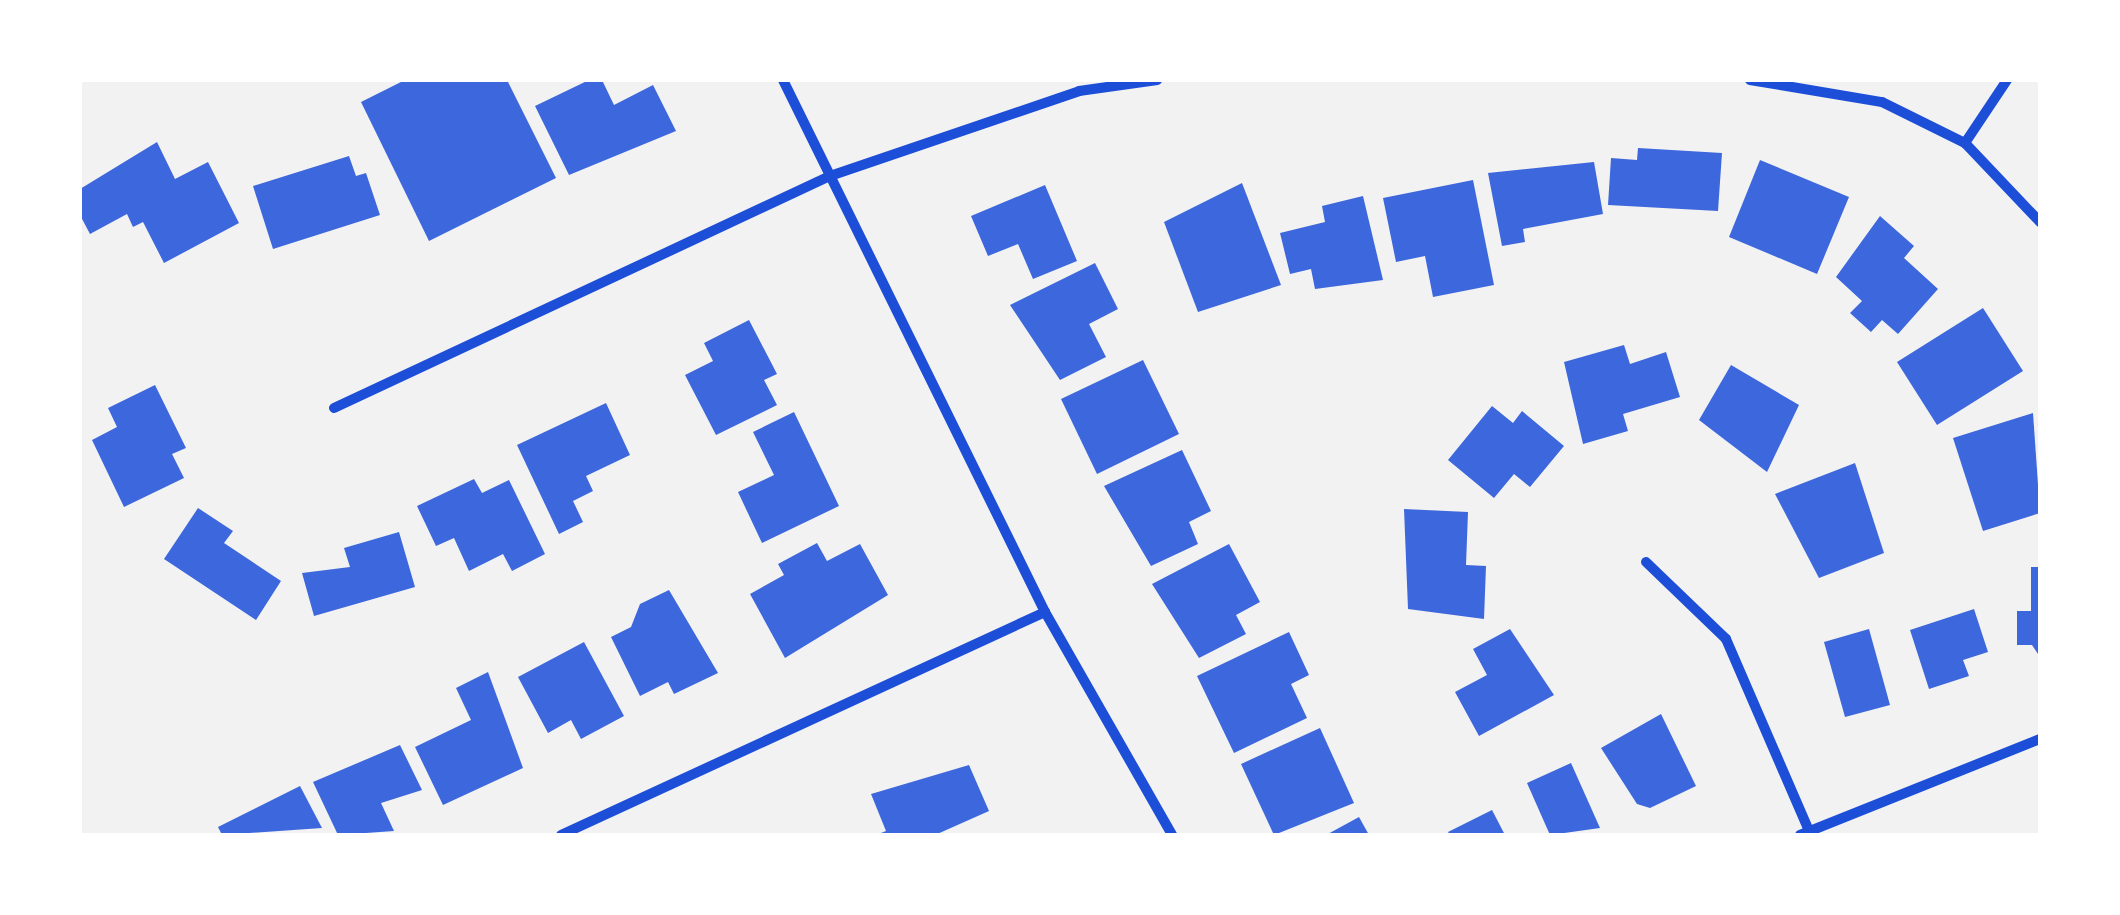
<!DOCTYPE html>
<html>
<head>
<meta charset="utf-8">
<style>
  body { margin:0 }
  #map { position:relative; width:2120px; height:915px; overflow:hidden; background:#f2f2f2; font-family:Merriweather,serif }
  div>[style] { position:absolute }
  .building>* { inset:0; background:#3d67dc }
  .minor>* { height:10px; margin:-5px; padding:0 5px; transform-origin:5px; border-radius:5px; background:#1d4ed8 }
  span { translate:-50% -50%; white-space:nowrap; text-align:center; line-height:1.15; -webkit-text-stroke:9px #fff; paint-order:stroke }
  .frame { position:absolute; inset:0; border:82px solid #fff; pointer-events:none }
</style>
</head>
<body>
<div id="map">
  <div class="building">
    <div style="clip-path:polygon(405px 80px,507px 80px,556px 178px,429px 241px,361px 102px)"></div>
    <div style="clip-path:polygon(589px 80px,602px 80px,614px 105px,653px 85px,676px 131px,569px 175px,535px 106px)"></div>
    <div style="clip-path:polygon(157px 142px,175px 179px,208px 162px,239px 223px,164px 263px,143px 222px,133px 227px,127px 214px,90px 234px,80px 215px,80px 189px)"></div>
    <div style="clip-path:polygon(1638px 148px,1722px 153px,1718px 211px,1608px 205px,1611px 158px,1637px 160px)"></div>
    <div style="clip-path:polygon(349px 156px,356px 176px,366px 173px,380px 215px,273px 249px,253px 186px)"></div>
    <div style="clip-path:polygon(1760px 160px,1849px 197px,1817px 274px,1729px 237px)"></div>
    <div style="clip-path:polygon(1594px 162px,1603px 214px,1523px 229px,1525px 242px,1502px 246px,1488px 173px)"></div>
    <div style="clip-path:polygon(1473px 180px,1494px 285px,1433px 297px,1425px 256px,1396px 262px,1383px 198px)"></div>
    <div style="clip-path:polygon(1242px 183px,1281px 285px,1198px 312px,1164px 222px)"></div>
    <div style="clip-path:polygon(1045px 185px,1077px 261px,1033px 279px,1018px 244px,988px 256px,971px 216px)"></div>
    <div style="clip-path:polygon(1363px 196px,1383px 280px,1315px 289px,1311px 269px,1290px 274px,1280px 233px,1325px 222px,1322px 206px)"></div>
    <div style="clip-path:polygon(1880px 216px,1914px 246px,1904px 258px,1938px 289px,1898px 334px,1882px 320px,1871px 332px,1850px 313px,1862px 301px,1836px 277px)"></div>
    <div style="clip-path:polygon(1095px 263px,1118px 309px,1089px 324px,1106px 357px,1060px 380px,1010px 305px)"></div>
    <div style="clip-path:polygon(1983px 308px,2023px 371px,1937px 425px,1897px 362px)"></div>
    <div style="clip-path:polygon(749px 320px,777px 374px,764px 380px,777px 405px,716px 435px,685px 375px,713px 361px,704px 343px)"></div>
    <div style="clip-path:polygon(1624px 345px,1630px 364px,1666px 352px,1680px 397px,1623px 414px,1628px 431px,1583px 444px,1564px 362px)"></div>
    <div style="clip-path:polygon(1143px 360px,1179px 434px,1097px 474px,1061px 399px)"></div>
    <div style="clip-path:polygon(1731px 365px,1799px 405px,1767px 472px,1699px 420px)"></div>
    <div style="clip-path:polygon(155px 385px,186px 448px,172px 454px,184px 478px,124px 507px,92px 440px,117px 427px,108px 408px)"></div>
    <div style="clip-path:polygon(606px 403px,630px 455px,586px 476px,593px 491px,573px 501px,583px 522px,559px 534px,517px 445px)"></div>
    <div style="clip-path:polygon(1492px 406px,1513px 423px,1522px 411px,1564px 446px,1530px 487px,1514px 474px,1494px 498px,1448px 460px)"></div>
    <div style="clip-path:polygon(794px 412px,839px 506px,762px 543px,738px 492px,774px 475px,753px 432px)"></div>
    <div style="clip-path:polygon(2033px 413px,2040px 513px,1983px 531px,1953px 438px)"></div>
    <div style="clip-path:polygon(1182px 450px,1211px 511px,1189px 522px,1198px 544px,1151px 566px,1104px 486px)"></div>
    <div style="clip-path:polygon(1855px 463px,1884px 553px,1819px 578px,1775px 494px)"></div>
    <div style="clip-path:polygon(474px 479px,482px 493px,509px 480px,545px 554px,512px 571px,503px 554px,469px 571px,454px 538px,436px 546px,417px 506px)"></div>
    <div style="clip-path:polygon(198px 508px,233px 531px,224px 543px,281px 581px,256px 620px,164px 559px)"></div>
    <div style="clip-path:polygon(1404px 509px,1468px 512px,1466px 565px,1486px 566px,1484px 619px,1408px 609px)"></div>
    <div style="clip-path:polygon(399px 532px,415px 587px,314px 616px,302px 573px,350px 567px,344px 548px)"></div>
    <div style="clip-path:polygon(817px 543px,827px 561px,860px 544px,888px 595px,785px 658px,750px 594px,784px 575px,778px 564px)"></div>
    <div style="clip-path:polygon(1229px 544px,1260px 602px,1236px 615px,1246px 634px,1199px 658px,1152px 584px)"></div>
    <div style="clip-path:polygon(2031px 567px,2040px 567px,2040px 657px,2032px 645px,2017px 645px,2017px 611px,2031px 611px)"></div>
    <div style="clip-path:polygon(669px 590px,718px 673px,674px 694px,668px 682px,640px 696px,611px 637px,631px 627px,640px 604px)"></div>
    <div style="clip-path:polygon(1974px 609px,1988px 652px,1963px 660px,1969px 676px,1929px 689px,1910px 630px)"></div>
    <div style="clip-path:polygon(1510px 629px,1554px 695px,1479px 736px,1455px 692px,1487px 675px,1473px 649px)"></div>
    <div style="clip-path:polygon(1869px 629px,1890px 705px,1845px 717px,1824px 642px)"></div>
    <div style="clip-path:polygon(1289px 632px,1309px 675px,1291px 684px,1307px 718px,1234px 753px,1197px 676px)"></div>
    <div style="clip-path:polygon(584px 642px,624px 716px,581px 739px,571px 720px,548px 733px,518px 677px)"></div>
    <div style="clip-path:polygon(488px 672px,523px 768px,443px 805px,415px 747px,471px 720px,456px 688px)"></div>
    <div style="clip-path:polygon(1661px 714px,1696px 786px,1650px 808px,1637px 804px,1601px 748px)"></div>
    <div style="clip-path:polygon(1320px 728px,1354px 803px,1274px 835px,1241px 764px)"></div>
    <div style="clip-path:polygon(400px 745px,422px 790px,381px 803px,394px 831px,338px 835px,313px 782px)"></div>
    <div style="clip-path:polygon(1571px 763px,1600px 828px,1550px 835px,1527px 783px)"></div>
    <div style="clip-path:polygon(969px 765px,989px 811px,935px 835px,876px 835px,886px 831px,871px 794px)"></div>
    <div style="clip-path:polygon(300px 786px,322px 828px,222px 835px,218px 827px)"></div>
    <div style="clip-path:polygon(1492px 810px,1505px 835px,1450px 835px,1448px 832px)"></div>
    <div style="clip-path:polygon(1359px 817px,1369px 835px,1326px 835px)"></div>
  </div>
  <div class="minor">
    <div style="left:783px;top:80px;width:593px;rotate:63.78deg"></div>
    <div style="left:1045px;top:612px;width:257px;rotate:60.3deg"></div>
    <div style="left:1750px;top:80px;width:134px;rotate:9.5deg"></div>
    <div style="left:1882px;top:102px;width:93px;rotate:26.3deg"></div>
    <div style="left:1965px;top:143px;width:109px;rotate:46.5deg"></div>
    <div style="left:1965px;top:143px;width:76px;rotate:-56.3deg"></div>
    <div style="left:334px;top:408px;width:548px;rotate:-25.07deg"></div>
    <div style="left:830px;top:176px;width:263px;rotate:-18.8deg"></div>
    <div style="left:1079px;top:91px;width:79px;rotate:-8deg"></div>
    <div style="left:1646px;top:562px;width:111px;rotate:43.9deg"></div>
    <div style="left:1726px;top:639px;width:209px;rotate:66.6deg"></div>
    <div style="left:561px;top:835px;width:533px;rotate:-24.74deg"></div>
    <div style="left:1800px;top:835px;width:258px;rotate:-21.8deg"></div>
  </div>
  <div class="frame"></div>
</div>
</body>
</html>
